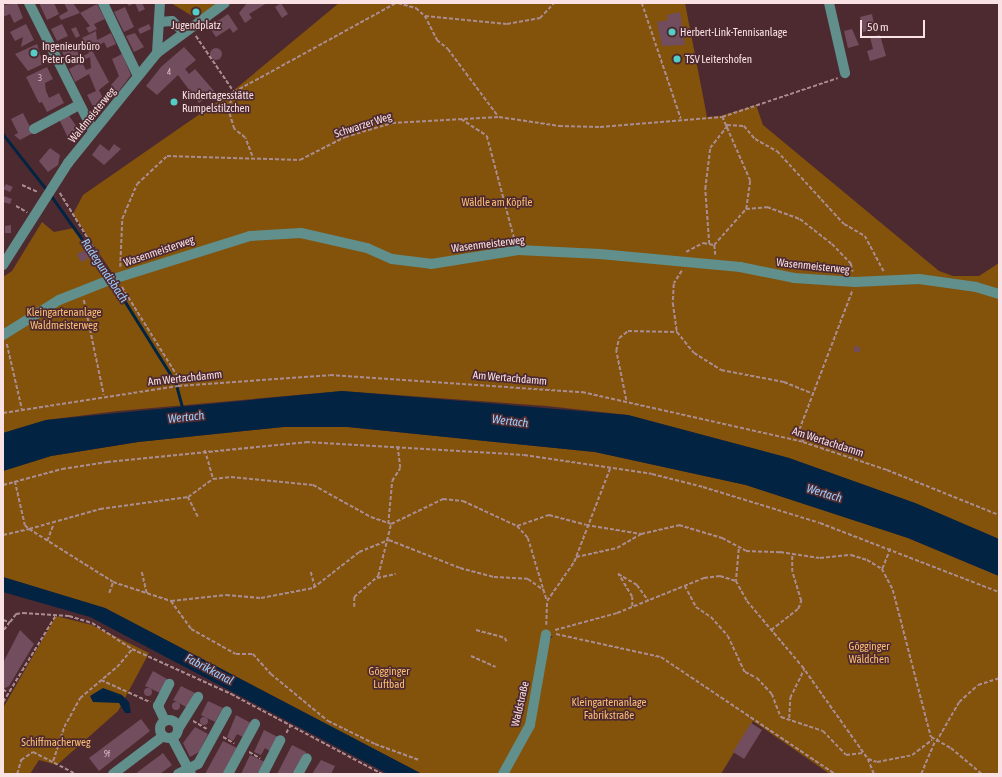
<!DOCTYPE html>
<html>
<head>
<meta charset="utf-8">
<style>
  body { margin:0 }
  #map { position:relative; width:1002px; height:777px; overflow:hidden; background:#4d2a30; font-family:"Asap Condensed",sans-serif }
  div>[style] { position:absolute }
  .green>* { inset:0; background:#83530b }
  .water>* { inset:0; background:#022442 }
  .stream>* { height:2.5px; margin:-1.25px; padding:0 1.25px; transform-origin:1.25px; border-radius:1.25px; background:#022442 }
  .building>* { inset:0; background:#714d5e }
  .round { border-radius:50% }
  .path>* { height:1.5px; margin-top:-0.75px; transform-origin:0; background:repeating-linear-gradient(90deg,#aa8c91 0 4px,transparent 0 6px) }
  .minor>* { height:10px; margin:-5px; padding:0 5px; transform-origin:5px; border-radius:5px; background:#608f8c }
  .minor>.ring { margin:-5px; padding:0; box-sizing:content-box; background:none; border:10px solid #608f8c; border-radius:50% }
  .dots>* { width:11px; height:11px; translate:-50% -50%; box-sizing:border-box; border:2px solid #4d2a30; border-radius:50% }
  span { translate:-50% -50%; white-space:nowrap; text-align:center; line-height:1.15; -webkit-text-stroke:3.5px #4d2a30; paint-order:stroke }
  .number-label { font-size:9px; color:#d7bcc2 }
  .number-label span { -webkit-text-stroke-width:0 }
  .poi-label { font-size:11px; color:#f9e1e4 }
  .left { translate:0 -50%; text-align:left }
  .street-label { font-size:11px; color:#f9e1e4 }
  .park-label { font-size:11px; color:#fdbf74 }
  .water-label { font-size:12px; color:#9dcdff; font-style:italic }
  .frame { position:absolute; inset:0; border:4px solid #f9e1e4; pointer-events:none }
  .scale { position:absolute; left:860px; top:20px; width:65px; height:18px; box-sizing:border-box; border:2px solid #f9e1e4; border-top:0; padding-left:5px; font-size:12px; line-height:14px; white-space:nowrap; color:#f9e1e4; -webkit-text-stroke:3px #4d2a30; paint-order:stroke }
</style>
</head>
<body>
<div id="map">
  <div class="green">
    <div style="clip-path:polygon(171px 3px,219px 3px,197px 19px)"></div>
    <div style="clip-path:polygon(339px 3px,685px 3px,707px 117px,720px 116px,756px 105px,763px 125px,939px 271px,953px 276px,979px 276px,999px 263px,999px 539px,915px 503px,789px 458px,628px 415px,547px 406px,342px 391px,118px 411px,46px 420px,3px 433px,3px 277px,12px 271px,42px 222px,54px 232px,74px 228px,115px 286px,115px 277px,73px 214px,83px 195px,233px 91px)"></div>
    <div style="clip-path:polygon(283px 427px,348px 427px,595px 452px,746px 485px,908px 538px,999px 576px,999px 774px,830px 774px,753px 721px,721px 774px,505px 774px,526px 739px,531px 725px,547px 642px,553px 636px,543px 636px,525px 737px,501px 774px,422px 774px,105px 608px,3px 577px,3px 471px,51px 456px,138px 442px)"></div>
    <div style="clip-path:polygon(56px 616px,92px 625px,149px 653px,118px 711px,57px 765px,39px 760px,30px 774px,3px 774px,3px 708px)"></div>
  </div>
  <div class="water">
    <div style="clip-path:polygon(342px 391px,628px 415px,789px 458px,915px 503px,999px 539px,999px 576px,908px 538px,746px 485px,595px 452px,348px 427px,283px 427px,138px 442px,51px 456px,3px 471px,3px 433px,46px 420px)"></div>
    <div style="clip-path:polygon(3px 577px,105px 608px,422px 774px,388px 774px,90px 617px,3px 592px)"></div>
    <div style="clip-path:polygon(103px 688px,122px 695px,129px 702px,131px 713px,125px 713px,119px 703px,93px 702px,90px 696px)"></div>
  </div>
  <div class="stream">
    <div style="left:3px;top:134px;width:71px;rotate:51.8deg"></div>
    <div style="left:50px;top:194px;width:103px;rotate:54.5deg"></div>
    <div style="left:113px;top:282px;width:119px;rotate:58deg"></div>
    <div style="left:176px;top:383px;width:24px;rotate:75deg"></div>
  </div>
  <div class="building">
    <div style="clip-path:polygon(17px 3px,23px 18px,14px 23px,10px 14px,3px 17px,3px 5px)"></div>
    <div style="clip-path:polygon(39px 3px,54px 3px,59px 14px,47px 20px)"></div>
    <div style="clip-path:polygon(64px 3px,73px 3px,80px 13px,61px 20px,59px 16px,68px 11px)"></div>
    <div style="clip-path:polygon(127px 3px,142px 3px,145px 9px,139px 12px,135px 3px,129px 6px)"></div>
    <div style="clip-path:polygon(247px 3px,267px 3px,249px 14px,252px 18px,245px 23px,239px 13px)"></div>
    <div style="clip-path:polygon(281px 3px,288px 14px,282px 18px,275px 7px)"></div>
    <div style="clip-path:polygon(97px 4px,105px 19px,94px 24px,97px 29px,89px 33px,86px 28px,90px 26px,80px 13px)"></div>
    <div style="clip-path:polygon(125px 7px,134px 27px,124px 32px,114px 12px)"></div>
    <div style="clip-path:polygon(680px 12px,685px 45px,662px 46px,657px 22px,668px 20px,667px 15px)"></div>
    <div style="clip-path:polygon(228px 14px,238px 29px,233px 33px,230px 28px,216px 37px,209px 27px)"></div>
    <div style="clip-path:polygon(872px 14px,875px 29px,863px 32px,860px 17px)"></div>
    <div style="clip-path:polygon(26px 24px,34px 40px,21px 47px,23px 37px,15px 41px,10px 32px)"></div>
    <div style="clip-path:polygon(62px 24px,68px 36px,57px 41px,51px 29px)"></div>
    <div style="clip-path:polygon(149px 24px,151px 29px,140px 34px,138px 29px)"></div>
    <div style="clip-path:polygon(76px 27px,80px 36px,76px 38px,71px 29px)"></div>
    <div style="clip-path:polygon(852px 29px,859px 45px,848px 48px,844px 31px)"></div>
    <div style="clip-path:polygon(96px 31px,97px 40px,111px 33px,116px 44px,107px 48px,104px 42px,92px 50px,109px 82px,99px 90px,106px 104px,95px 110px,87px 95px,96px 91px,89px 74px,75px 82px,69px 69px,82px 62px,86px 70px,91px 68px,90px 57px,80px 62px,78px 59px,89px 53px,82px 38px)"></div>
    <div style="clip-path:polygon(135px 33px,144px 47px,134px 52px,126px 36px)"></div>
    <div style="clip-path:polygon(880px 35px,886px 56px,870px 61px,867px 51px,873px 49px,870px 37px)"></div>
    <div style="clip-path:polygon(37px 44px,43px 64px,28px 71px,15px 54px)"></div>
    <div style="clip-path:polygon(74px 44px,80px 57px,68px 63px,61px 50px)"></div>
    <div style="clip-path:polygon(184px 47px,196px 60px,185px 69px,189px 74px,195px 69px,214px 91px,199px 103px,178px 75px,157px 95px,146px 86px,161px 67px)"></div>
    <div class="round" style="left:210px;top:48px;width:12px;height:12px"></div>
    <div style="clip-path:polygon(122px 54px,131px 75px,116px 95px,111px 85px,119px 76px,112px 59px)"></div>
    <div style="clip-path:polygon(47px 67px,53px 79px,45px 83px,46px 91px,49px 98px,59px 93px,64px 103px,47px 112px,42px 102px,39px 103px,26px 77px)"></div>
    <div style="clip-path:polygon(23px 113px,33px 133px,20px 140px,14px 135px,18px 133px,11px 119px)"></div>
    <div style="clip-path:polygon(68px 114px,82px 135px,70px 142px,59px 119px)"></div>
    <div style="clip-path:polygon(100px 144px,109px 151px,114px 144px,121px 149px,104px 165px,92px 155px)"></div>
    <div style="clip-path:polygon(50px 148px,60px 155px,58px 165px,48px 172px,39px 161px)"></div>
    <div style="clip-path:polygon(6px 184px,13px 187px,10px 192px,3px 189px)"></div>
    <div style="clip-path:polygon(4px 196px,12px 199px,10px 204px,3px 202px)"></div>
    <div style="clip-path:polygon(11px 225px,11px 233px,5px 233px,5px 226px)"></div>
    <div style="clip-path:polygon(85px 250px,89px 258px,81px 262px,77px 254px)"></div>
    <div style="clip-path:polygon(854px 346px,860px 347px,860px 352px,854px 352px)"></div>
    <div style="clip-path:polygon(20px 630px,34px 644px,9px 686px,3px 689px,3px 663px)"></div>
    <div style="clip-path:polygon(153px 671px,167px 679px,160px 693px,145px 686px)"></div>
    <div style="clip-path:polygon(181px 686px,195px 693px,188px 708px,173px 700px)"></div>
    <div class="round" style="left:144px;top:688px;width:8px;height:8px"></div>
    <div style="clip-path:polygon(208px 701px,223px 708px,215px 722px,201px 715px)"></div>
    <div class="round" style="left:172px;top:702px;width:8px;height:8px"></div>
    <div style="clip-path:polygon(236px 715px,251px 723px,243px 737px,237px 734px,233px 741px,227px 737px)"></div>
    <div class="round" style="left:200px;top:717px;width:8px;height:8px"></div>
    <div style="clip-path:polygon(141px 719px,150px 731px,99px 771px,89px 758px)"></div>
    <div style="clip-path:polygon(751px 723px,762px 730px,744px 759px,733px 752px)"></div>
    <div style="clip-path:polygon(195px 727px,208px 734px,199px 752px,190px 757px,183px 743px)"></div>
    <div style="clip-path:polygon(264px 730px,278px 737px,271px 752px,265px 748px,261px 755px,254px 752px)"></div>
    <div style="clip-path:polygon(223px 741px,237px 748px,223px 774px,205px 774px)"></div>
    <div style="clip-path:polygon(292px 745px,306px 752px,295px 774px,277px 774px)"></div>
    <div style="clip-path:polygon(163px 753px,172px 765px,160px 774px,135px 774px)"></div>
    <div style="clip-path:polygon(250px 755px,265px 762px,259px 774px,241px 774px)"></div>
    <div style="clip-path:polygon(321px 760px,335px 766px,331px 774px,312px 774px)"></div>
  </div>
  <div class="path">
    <div style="left:398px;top:3px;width:19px;rotate:16deg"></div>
    <div style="left:416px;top:8px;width:12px;rotate:42deg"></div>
    <div style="left:425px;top:16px;width:27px;rotate:63deg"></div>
    <div style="left:437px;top:40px;width:14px;rotate:39deg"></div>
    <div style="left:448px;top:49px;width:84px;rotate:53.3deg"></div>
    <div style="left:642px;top:3px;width:122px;rotate:71.4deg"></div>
    <div style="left:425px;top:16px;width:82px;rotate:5.6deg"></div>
    <div style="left:507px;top:24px;width:34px;rotate:-10deg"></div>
    <div style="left:540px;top:18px;width:21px;rotate:-47deg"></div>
    <div style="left:196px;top:36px;width:68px;rotate:55.8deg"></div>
    <div style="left:461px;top:119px;width:31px;rotate:33deg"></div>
    <div style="left:487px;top:136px;width:109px;rotate:75.1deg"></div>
    <div style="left:727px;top:125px;width:17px;rotate:3deg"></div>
    <div style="left:744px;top:126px;width:17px;rotate:50deg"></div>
    <div style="left:755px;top:139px;width:25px;rotate:29deg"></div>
    <div style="left:777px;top:151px;width:99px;rotate:47.5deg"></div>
    <div style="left:844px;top:224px;width:24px;rotate:30deg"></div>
    <div style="left:865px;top:236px;width:40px;rotate:62deg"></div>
    <div style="left:252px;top:156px;width:19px;rotate:-111deg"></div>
    <div style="left:245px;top:138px;width:14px;rotate:-141deg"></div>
    <div style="left:234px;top:129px;width:21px;rotate:-107deg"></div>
    <div style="left:228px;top:109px;width:18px;rotate:-71deg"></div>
    <div style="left:234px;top:92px;width:185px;rotate:-28.8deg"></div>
    <div style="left:22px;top:185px;width:17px;rotate:24deg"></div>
    <div style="left:60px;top:193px;width:92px;rotate:58.4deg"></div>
    <div style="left:16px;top:206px;width:13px;rotate:29deg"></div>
    <div style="left:746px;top:209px;width:21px;rotate:-5deg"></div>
    <div style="left:767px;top:207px;width:35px;rotate:20deg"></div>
    <div style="left:800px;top:219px;width:41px;rotate:38deg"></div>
    <div style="left:832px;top:244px;width:28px;rotate:46deg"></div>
    <div style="left:851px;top:264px;width:8px;rotate:76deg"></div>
    <div style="left:709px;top:244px;width:55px;rotate:-94.2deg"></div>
    <div style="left:705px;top:189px;width:41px;rotate:-83deg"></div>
    <div style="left:710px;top:148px;width:28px;rotate:-52deg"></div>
    <div style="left:686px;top:252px;width:19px;rotate:-28deg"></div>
    <div style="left:703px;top:243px;width:11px;rotate:10deg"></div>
    <div style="left:715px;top:255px;width:10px;rotate:-96deg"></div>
    <div style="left:714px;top:245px;width:48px;rotate:-48.4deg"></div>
    <div style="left:746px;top:209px;width:28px;rotate:-82deg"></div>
    <div style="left:750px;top:181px;width:70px;rotate:-113.6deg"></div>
    <div style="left:120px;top:267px;width:48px;rotate:-87.6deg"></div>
    <div style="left:122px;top:219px;width:38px;rotate:-67deg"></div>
    <div style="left:137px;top:184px;width:41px;rotate:-43deg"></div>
    <div style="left:167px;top:156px;width:133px;rotate:1.7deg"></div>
    <div style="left:300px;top:160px;width:51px;rotate:-27.1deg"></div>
    <div style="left:345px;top:137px;width:49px;rotate:-16.6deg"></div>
    <div style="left:392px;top:123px;width:107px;rotate:-3.2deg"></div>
    <div style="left:499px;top:117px;width:61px;rotate:8.5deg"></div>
    <div style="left:559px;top:126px;width:41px;rotate:1.4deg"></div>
    <div style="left:600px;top:127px;width:122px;rotate:-4.7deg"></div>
    <div style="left:722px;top:117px;width:122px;rotate:-18.6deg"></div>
    <div style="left:682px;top:271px;width:15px;rotate:122deg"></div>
    <div style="left:674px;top:284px;width:19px;rotate:93deg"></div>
    <div style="left:673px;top:303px;width:29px;rotate:82deg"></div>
    <div style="left:677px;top:332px;width:27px;rotate:51deg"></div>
    <div style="left:694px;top:353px;width:32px;rotate:32deg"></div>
    <div style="left:721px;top:370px;width:64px;rotate:10.8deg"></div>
    <div style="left:784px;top:382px;width:31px;rotate:22deg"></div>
    <div style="left:122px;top:287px;width:115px;rotate:58.1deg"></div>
    <div style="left:84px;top:300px;width:97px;rotate:78.1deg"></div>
    <div style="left:7px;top:344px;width:67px;rotate:77deg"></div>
    <div style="left:626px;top:400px;width:50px;rotate:-101.5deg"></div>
    <div style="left:616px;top:351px;width:13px;rotate:-77deg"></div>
    <div style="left:619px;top:338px;width:11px;rotate:-38deg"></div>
    <div style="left:628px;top:331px;width:49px;rotate:1.2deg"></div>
    <div style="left:3px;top:413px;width:177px;rotate:-8.8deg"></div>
    <div style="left:178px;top:386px;width:152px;rotate:-4.1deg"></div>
    <div style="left:330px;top:375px;width:253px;rotate:3.9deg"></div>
    <div style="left:582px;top:392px;width:227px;rotate:12.7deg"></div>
    <div style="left:803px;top:442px;width:89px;rotate:18.4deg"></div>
    <div style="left:887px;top:470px;width:121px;rotate:21.9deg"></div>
    <div style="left:803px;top:442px;width:13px;rotate:-108deg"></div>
    <div style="left:799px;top:430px;width:149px;rotate:-69.1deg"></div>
    <div style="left:205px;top:450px;width:29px;rotate:74deg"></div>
    <div style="left:15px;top:481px;width:45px;rotate:77.2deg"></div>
    <div style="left:25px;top:525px;width:6px;rotate:45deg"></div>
    <div style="left:29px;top:529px;width:74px;rotate:-15.7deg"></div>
    <div style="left:100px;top:509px;width:89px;rotate:-7.8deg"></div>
    <div style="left:188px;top:497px;width:31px;rotate:-36deg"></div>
    <div style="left:213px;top:479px;width:18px;rotate:-6deg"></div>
    <div style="left:231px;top:477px;width:82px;rotate:5.6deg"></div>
    <div style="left:313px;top:485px;width:66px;rotate:28.9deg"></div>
    <div style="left:371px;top:517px;width:21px;rotate:19deg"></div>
    <div style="left:391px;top:524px;width:58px;rotate:-25.7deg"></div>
    <div style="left:443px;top:499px;width:20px;rotate:6deg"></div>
    <div style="left:463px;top:501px;width:60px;rotate:24.8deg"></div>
    <div style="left:517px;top:526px;width:16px;rotate:47deg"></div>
    <div style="left:528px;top:538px;width:66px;rotate:73.2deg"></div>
    <div style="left:3px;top:485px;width:61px;rotate:-15.2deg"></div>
    <div style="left:62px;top:469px;width:46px;rotate:-8.8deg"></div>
    <div style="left:107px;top:462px;width:200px;rotate:-5.7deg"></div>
    <div style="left:306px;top:442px;width:218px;rotate:3.4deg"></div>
    <div style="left:524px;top:455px;width:129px;rotate:8.4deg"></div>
    <div style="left:652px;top:474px;width:53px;rotate:14.3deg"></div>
    <div style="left:703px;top:487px;width:122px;rotate:17.1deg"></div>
    <div style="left:820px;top:523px;width:192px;rotate:21.1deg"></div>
    <div style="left:188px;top:497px;width:22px;rotate:63deg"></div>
    <div style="left:388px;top:524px;width:43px;rotate:-84.7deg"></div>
    <div style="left:392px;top:481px;width:15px;rotate:-58deg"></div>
    <div style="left:400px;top:468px;width:23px;rotate:-97deg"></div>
    <div style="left:517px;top:526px;width:34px;rotate:-19deg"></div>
    <div style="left:549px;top:515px;width:38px;rotate:15deg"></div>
    <div style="left:586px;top:525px;width:56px;rotate:9.3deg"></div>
    <div style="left:641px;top:534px;width:39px;rotate:-13deg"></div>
    <div style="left:679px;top:525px;width:45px;rotate:16.8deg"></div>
    <div style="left:722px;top:538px;width:27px;rotate:28deg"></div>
    <div style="left:746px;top:551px;width:34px;rotate:2deg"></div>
    <div style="left:780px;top:552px;width:40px;rotate:8.5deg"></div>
    <div style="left:820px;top:558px;width:31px;rotate:-6deg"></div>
    <div style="left:851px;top:555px;width:17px;rotate:17deg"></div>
    <div style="left:867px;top:560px;width:17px;rotate:31deg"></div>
    <div style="left:882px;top:569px;width:24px;rotate:62deg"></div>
    <div style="left:893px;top:590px;width:152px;rotate:75.5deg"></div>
    <div style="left:931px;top:737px;width:23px;rotate:29deg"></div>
    <div style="left:951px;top:748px;width:40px;rotate:40deg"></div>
    <div style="left:3px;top:535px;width:27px;rotate:-13deg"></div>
    <div style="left:29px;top:529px;width:99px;rotate:32.2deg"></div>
    <div style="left:113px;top:582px;width:61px;rotate:18.1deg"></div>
    <div style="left:171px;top:601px;width:55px;rotate:-6.2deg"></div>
    <div style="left:226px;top:595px;width:35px;rotate:5deg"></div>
    <div style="left:261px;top:598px;width:53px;rotate:-10.9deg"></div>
    <div style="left:313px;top:588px;width:58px;rotate:-38deg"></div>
    <div style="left:359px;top:552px;width:32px;rotate:-22deg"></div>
    <div style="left:389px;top:540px;width:76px;rotate:21.5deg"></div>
    <div style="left:460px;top:568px;width:35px;rotate:15deg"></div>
    <div style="left:494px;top:577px;width:34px;rotate:3deg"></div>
    <div style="left:528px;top:579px;width:19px;rotate:35deg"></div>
    <div style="left:47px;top:541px;width:17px;rotate:-69deg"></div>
    <div style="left:739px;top:549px;width:32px;rotate:95deg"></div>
    <div style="left:736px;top:581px;width:23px;rotate:61deg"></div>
    <div style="left:747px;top:601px;width:85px;rotate:49.8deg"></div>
    <div style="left:802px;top:666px;width:114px;rotate:54.6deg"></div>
    <div style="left:868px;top:759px;width:9px;rotate:18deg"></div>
    <div style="left:877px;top:762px;width:36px;rotate:-11deg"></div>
    <div style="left:912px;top:755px;width:25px;rotate:-37deg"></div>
    <div style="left:576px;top:557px;width:42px;rotate:-12.4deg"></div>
    <div style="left:617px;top:548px;width:28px;rotate:-30deg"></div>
    <div style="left:882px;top:569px;width:22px;rotate:-68deg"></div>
    <div style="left:142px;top:572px;width:22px;rotate:77deg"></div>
    <div style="left:311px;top:572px;width:16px;rotate:75deg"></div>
    <div style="left:377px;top:578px;width:19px;rotate:-12deg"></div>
    <div style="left:685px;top:586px;width:24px;rotate:62deg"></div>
    <div style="left:696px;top:607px;width:18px;rotate:34deg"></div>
    <div style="left:711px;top:617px;width:25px;rotate:48deg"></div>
    <div style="left:728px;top:636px;width:40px;rotate:65deg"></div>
    <div style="left:745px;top:672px;width:13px;rotate:27deg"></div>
    <div style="left:757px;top:678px;width:22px;rotate:47deg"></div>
    <div style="left:772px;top:694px;width:25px;rotate:69deg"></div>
    <div style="left:781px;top:717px;width:44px;rotate:18.4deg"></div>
    <div style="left:823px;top:731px;width:33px;rotate:46deg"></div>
    <div style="left:846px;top:755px;width:17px;rotate:-7deg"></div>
    <div style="left:109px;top:593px;width:12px;rotate:-70deg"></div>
    <div style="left:171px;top:601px;width:34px;rotate:54deg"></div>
    <div style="left:191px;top:629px;width:51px;rotate:29.1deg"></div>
    <div style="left:236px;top:654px;width:17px"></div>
    <div style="left:253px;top:654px;width:27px;rotate:48deg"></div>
    <div style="left:271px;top:674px;width:74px;rotate:39.5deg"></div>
    <div style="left:328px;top:721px;width:52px;rotate:26.1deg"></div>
    <div style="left:375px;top:744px;width:47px;rotate:20deg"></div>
    <div style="left:632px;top:606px;width:9px;rotate:-90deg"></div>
    <div style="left:632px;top:597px;width:27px;rotate:-121deg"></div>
    <div style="left:618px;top:574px;width:22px;rotate:30deg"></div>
    <div style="left:637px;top:585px;width:19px;rotate:54deg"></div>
    <div style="left:354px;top:607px;width:10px;rotate:-90deg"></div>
    <div style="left:354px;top:597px;width:32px;rotate:-41deg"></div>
    <div style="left:378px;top:576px;width:54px;rotate:-76deg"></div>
    <div style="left:3px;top:620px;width:7px;rotate:16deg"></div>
    <div style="left:10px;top:622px;width:12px;rotate:125deg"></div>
    <div style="left:10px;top:622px;width:10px;rotate:-53deg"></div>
    <div style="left:16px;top:614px;width:7px;rotate:-8deg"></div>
    <div style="left:23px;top:613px;width:46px;rotate:3.7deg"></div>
    <div style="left:69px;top:616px;width:24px;rotate:17deg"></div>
    <div style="left:92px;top:623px;width:48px;rotate:33deg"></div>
    <div style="left:132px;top:649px;width:109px;rotate:24.4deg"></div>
    <div style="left:231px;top:694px;width:171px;rotate:27.9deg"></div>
    <div style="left:546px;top:625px;width:24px;rotate:-88deg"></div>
    <div style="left:547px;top:601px;width:47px;rotate:-55.3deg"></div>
    <div style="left:574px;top:562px;width:101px;rotate:-69deg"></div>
    <div style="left:476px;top:630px;width:30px;rotate:15deg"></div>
    <div style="left:505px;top:638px;width:4px;rotate:63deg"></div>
    <div style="left:555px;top:630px;width:64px;rotate:-15.3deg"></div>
    <div style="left:617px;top:613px;width:94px;rotate:-21.9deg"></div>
    <div style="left:704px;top:578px;width:16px;rotate:-7deg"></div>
    <div style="left:720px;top:576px;width:17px;rotate:17deg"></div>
    <div style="left:771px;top:630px;width:34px;rotate:-38deg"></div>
    <div style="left:798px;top:609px;width:9px;rotate:-69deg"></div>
    <div style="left:801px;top:601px;width:30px;rotate:-107deg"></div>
    <div style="left:792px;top:572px;width:18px;rotate:-90deg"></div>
    <div style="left:556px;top:634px;width:107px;rotate:12.4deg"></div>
    <div style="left:661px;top:657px;width:210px;rotate:33.9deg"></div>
    <div style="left:471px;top:656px;width:27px;rotate:24deg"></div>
    <div style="left:101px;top:680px;width:54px;rotate:24.2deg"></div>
    <div style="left:3px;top:689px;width:6px;rotate:39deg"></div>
    <div style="left:3px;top:702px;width:102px;rotate:-58.7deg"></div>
    <div style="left:789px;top:718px;width:20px;rotate:-87deg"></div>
    <div style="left:790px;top:698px;width:32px;rotate:-64deg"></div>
    <div style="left:193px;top:721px;width:16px;rotate:30deg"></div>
    <div style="left:286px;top:733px;width:8px;rotate:-60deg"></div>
    <div style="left:223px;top:737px;width:13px;rotate:29deg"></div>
    <div style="left:936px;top:742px;width:46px;rotate:-60.1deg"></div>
    <div style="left:959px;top:702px;width:25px;rotate:-42deg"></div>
    <div style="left:978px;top:685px;width:22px;rotate:-18deg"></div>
    <div style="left:249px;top:752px;width:13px;rotate:29deg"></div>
    <div style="left:868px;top:759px;width:16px;rotate:68deg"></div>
    <div style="left:53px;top:761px;width:36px;rotate:-72deg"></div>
    <div style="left:64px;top:727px;width:33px;rotate:-61deg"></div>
    <div style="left:80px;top:698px;width:48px;rotate:-40deg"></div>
    <div style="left:117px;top:667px;width:23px;rotate:-50deg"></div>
    <div style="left:17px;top:774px;width:15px;rotate:-74deg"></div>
    <div style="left:21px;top:760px;width:14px;rotate:-34deg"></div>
    <div style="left:33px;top:752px;width:48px;rotate:27.1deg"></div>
    <div style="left:921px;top:774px;width:36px;rotate:-67deg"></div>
  </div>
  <div class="minor">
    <div style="left:29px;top:3px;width:143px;rotate:63.4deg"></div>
    <div style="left:103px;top:3px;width:81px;rotate:64.4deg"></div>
    <div style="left:829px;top:3px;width:72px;rotate:77.1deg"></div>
    <div style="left:159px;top:22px;width:13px;rotate:-4deg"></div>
    <div style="left:172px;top:21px;width:16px;rotate:43deg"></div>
    <div style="left:157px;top:53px;width:50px;rotate:-86.6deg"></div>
    <div style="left:34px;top:129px;width:51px;rotate:-28.1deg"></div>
    <div style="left:3px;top:265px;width:121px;rotate:-57.5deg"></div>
    <div style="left:68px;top:163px;width:141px;rotate:-51deg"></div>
    <div style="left:157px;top:53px;width:84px;rotate:-36.3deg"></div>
    <div style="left:3px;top:335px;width:66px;rotate:-32deg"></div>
    <div style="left:59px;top:300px;width:52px;rotate:-21.6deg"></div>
    <div style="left:107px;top:281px;width:150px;rotate:-17.5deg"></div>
    <div style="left:250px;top:236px;width:51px;rotate:-3.4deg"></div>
    <div style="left:301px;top:233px;width:68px;rotate:12.8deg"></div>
    <div style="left:367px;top:248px;width:27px;rotate:24deg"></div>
    <div style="left:392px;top:259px;width:39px;rotate:7deg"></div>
    <div style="left:431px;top:264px;width:88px;rotate:-9.1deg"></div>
    <div style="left:518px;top:250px;width:82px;rotate:2.8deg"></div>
    <div style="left:600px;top:254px;width:141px;rotate:5.3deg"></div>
    <div style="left:740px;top:267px;width:55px;rotate:11.5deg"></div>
    <div style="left:794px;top:278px;width:61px;rotate:3.8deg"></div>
    <div style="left:855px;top:282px;width:64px;rotate:-2.7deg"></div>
    <div style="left:919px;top:279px;width:58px;rotate:8deg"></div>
    <div style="left:976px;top:287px;width:24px;rotate:17deg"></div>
    <div class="ring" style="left:160px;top:720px;width:8px;height:8px"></div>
    <div style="left:165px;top:721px;width:17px;rotate:-115deg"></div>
    <div style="left:158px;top:706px;width:25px;rotate:-63deg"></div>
    <div style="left:178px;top:729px;width:38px;rotate:-58deg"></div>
    <div style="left:172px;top:738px;width:41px;rotate:62.2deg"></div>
    <div style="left:113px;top:774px;width:63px;rotate:-37.2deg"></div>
    <div style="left:178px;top:774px;width:22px;rotate:-27deg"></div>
    <div style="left:198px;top:764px;width:60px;rotate:-61.3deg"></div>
    <div style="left:228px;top:774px;width:57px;rotate:-61.6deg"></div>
    <div style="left:263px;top:774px;width:38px;rotate:-63deg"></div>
    <div style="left:298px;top:774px;width:18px;rotate:-61deg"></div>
    <div style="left:503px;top:774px;width:56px;rotate:-61.1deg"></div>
    <div style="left:530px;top:725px;width:92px;rotate:-80deg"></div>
  </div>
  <div class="dots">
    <div style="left:196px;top:12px;background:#54cdc7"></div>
    <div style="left:672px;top:32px;background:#54cdc7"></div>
    <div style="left:34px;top:53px;background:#54cdc7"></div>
    <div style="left:677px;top:59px;background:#54cdc7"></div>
    <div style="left:174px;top:102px;background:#54cdc7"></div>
  </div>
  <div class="number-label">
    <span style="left:169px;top:72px">4</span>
    <span style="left:40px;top:78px">3</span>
    <span style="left:107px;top:754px">9f</span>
  </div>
  <div class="poi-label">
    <span style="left:196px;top:25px">Jugendplatz</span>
    <span class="left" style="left:680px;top:32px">Herbert-Link-Tennisanlage</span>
    <span class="left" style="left:42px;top:53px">Ingenieurbüro<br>Peter Garb</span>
    <span class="left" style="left:685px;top:59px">TSV Leitershofen</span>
    <span class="left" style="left:182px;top:102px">Kindertagesstätte<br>Rumpelstilzchen</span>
  </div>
  <div class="street-label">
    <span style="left:92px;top:115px;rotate:-51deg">Waldmeisterweg</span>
    <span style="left:363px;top:125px;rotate:-18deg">Schwarzer Weg</span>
    <span style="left:488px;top:244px;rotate:-7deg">Wasenmeisterweg</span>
    <span style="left:159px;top:251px;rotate:-19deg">Wasenmeisterweg</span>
    <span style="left:813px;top:266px;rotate:6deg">Wasenmeisterweg</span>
    <span style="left:185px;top:378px;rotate:-6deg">Am Wertachdamm</span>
    <span style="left:510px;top:378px;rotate:5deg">Am Wertachdamm</span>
    <span style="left:828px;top:442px;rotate:18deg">Am Wertachdamm</span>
    <span style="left:520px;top:704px;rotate:-77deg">Waldstraße</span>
  </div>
  <div class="park-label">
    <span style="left:497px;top:202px">Wäldle am Köpfle</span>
    <span style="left:64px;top:319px">Kleingartenanlage<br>Waldmeisterweg</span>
    <span style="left:869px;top:653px">Gögginger<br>Wäldchen</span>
    <span style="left:389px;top:678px">Gögginger<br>Luftbad</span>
    <span style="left:609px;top:709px">Kleingartenanlage<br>Fabrikstraße</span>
    <span style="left:56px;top:742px">Schiffmacherweg</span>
  </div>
  <div class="water-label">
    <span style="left:104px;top:271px;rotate:56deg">Radegundisbach</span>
    <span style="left:186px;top:418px;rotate:-6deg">Wertach</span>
    <span style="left:510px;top:422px;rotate:7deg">Wertach</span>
    <span style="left:824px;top:494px;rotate:17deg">Wertach</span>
    <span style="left:209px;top:670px;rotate:28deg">Fabrikkanal</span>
  </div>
  <div class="frame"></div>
  <div class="scale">50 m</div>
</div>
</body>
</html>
